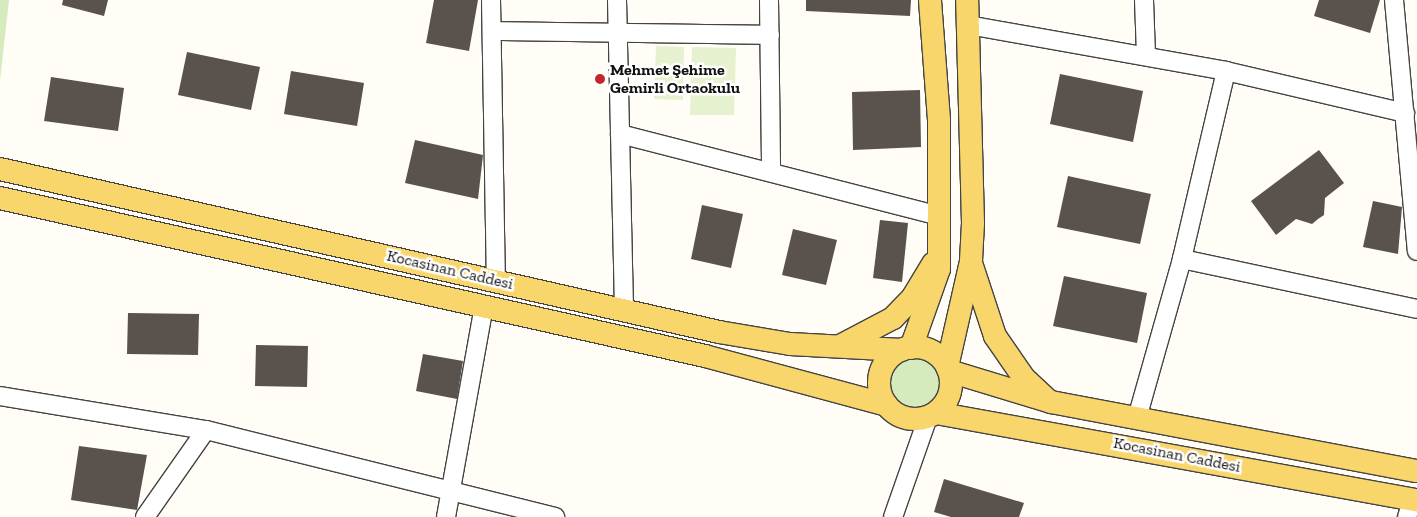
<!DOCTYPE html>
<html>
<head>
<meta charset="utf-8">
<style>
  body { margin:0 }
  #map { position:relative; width:1417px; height:517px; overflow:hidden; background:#fffdf5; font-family:"Zilla Slab",serif }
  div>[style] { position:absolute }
  .green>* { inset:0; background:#d5ebbd }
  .round { border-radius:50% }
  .pitch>* { inset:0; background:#e6f2cf }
  .building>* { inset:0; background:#5a524d }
  .roads { filter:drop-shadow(1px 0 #444) drop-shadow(-1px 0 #444) drop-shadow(0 1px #444) drop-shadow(0 -1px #444) }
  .minor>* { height:18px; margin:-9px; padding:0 9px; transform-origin:9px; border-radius:9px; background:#fff }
  .major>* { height:22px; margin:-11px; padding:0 11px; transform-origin:11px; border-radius:11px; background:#f9d66b }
  .major>.ring { margin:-11px; padding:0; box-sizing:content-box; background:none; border:22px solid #f9d66b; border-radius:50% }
  .dots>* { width:14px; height:14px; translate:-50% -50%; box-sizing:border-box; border:2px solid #fff; border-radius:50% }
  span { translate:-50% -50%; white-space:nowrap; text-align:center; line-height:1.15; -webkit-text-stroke:5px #fff; paint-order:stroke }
  .poi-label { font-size:16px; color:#111; font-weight:700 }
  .left { translate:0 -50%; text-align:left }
  .street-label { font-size:16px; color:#111 }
</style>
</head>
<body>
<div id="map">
  <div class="green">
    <div style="clip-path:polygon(0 0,9px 0,0 80px)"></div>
    <div class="round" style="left:888px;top:356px;width:54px;height:54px"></div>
  </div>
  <div class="pitch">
    <div style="clip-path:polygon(656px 46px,684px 47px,683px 100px,654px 99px)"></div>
    <div style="clip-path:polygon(692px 47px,736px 48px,734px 115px,690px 115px)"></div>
  </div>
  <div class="building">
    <div style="clip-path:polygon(63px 0,108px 0,104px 16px,62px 5px)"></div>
    <div style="clip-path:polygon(434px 0,478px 0,469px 51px,426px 43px)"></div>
    <div style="clip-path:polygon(806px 0,911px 0,910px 16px,806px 11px)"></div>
    <div style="clip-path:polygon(1319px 0,1380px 0,1370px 33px,1314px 16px)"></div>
    <div style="clip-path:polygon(187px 52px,260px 67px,251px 110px,178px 95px)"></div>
    <div style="clip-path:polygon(291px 71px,364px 83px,357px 126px,284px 114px)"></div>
    <div style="clip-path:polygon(1060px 74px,1143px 91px,1133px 142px,1050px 124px)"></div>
    <div style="clip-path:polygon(51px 77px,124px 88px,118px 131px,44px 121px)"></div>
    <div style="clip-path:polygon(920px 90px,921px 147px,853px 150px,852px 92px)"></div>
    <div style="clip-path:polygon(415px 140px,483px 155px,478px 199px,405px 183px)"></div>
    <div style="clip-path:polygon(1319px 150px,1344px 183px,1325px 198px,1324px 215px,1318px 219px,1312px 224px,1296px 219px,1276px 235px,1251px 201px)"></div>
    <div style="clip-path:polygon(1068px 176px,1151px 194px,1140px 244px,1057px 227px)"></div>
    <div style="clip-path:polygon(1373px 201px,1402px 207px,1398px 254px,1363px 247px)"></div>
    <div style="clip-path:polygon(702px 205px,743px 214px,731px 268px,691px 259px)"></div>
    <div style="clip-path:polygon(880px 220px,908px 223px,902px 282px,873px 278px)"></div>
    <div style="clip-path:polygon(793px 229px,837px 240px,826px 285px,782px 275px)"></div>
    <div style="clip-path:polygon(1064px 276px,1147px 293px,1137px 343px,1053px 326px)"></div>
    <div style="clip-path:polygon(128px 313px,199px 314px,198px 355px,127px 354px)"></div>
    <div style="clip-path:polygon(256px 345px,308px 346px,307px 387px,255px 386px)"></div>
    <div style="clip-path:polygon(423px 354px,463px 361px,457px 399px,416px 391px)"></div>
    <div style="clip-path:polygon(79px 446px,147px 455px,137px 510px,71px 500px)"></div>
    <div style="clip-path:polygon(944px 479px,1024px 503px,1019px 517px,951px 517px,934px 512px)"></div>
  </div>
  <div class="roads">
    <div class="minor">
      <div style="left:491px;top:0;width:280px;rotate:89deg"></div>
      <div style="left:617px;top:0;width:309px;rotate:88.7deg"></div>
      <div style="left:769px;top:0;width:172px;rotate:89.3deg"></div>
      <div style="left:1144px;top:0;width:55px;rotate:87.9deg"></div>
      <div style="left:1394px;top:0;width:252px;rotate:84.8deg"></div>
      <div style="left:968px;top:25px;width:262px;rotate:10.1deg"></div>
      <div style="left:1226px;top:71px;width:193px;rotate:103.2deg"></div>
      <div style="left:1182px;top:259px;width:165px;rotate:105.8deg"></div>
      <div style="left:492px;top:31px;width:278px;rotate:0.8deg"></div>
      <div style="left:1226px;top:71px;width:184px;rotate:13.2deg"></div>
      <div style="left:620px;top:134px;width:329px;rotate:14.4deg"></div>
      <div style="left:1182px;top:259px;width:240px;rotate:12deg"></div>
      <div style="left:0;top:396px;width:209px;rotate:9.4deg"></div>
      <div style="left:206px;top:430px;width:360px;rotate:14deg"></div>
      <div style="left:145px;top:517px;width:106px;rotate:-55deg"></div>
      <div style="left:446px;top:517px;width:214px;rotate:-79.8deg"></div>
      <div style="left:893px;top:517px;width:106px;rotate:-70.7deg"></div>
      <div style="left:1407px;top:517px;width:19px;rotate:-72deg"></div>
    </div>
    <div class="major">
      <div style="left:0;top:169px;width:737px;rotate:12.77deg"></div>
      <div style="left:719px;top:332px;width:72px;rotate:9.6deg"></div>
      <div style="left:790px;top:344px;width:112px;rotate:3.1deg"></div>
      <div style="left:0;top:198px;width:722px;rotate:12.63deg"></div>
      <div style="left:705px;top:356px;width:188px;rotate:15.1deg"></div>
      <div style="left:971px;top:263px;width:77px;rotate:71.8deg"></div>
      <div style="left:995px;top:336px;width:51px;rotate:55.4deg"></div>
      <div style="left:1024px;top:378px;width:33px;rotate:43deg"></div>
      <div style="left:842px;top:345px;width:58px;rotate:-27.9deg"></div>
      <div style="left:893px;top:318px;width:29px;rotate:-46deg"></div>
      <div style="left:913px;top:297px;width:39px;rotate:-59deg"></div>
      <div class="ring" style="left:879px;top:347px;width:50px;height:50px"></div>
      <div style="left:911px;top:348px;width:84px;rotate:-70.5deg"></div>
      <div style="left:939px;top:269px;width:149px;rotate:-90deg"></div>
      <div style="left:939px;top:120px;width:120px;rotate:-94.3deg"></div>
      <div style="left:947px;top:367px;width:109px;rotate:-77.2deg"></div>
      <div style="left:971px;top:261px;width:38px;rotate:-87deg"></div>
      <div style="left:973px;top:223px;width:223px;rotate:-91.5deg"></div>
      <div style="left:949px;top:371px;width:107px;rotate:16.9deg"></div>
      <div style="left:1051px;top:402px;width:372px;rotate:10.7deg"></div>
      <div style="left:936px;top:413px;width:489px;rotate:10.3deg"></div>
    </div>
  </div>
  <div class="dots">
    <div style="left:600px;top:79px;background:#c4262e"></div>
  </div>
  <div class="poi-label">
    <span class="left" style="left:610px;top:79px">Mehmet Şehime<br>Gemirli Ortaokulu</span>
  </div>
  <div class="street-label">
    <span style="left:450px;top:270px;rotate:13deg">Kocasinan Caddesi</span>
    <span style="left:1177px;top:455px;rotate:11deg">Kocasinan Caddesi</span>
  </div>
</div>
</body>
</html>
